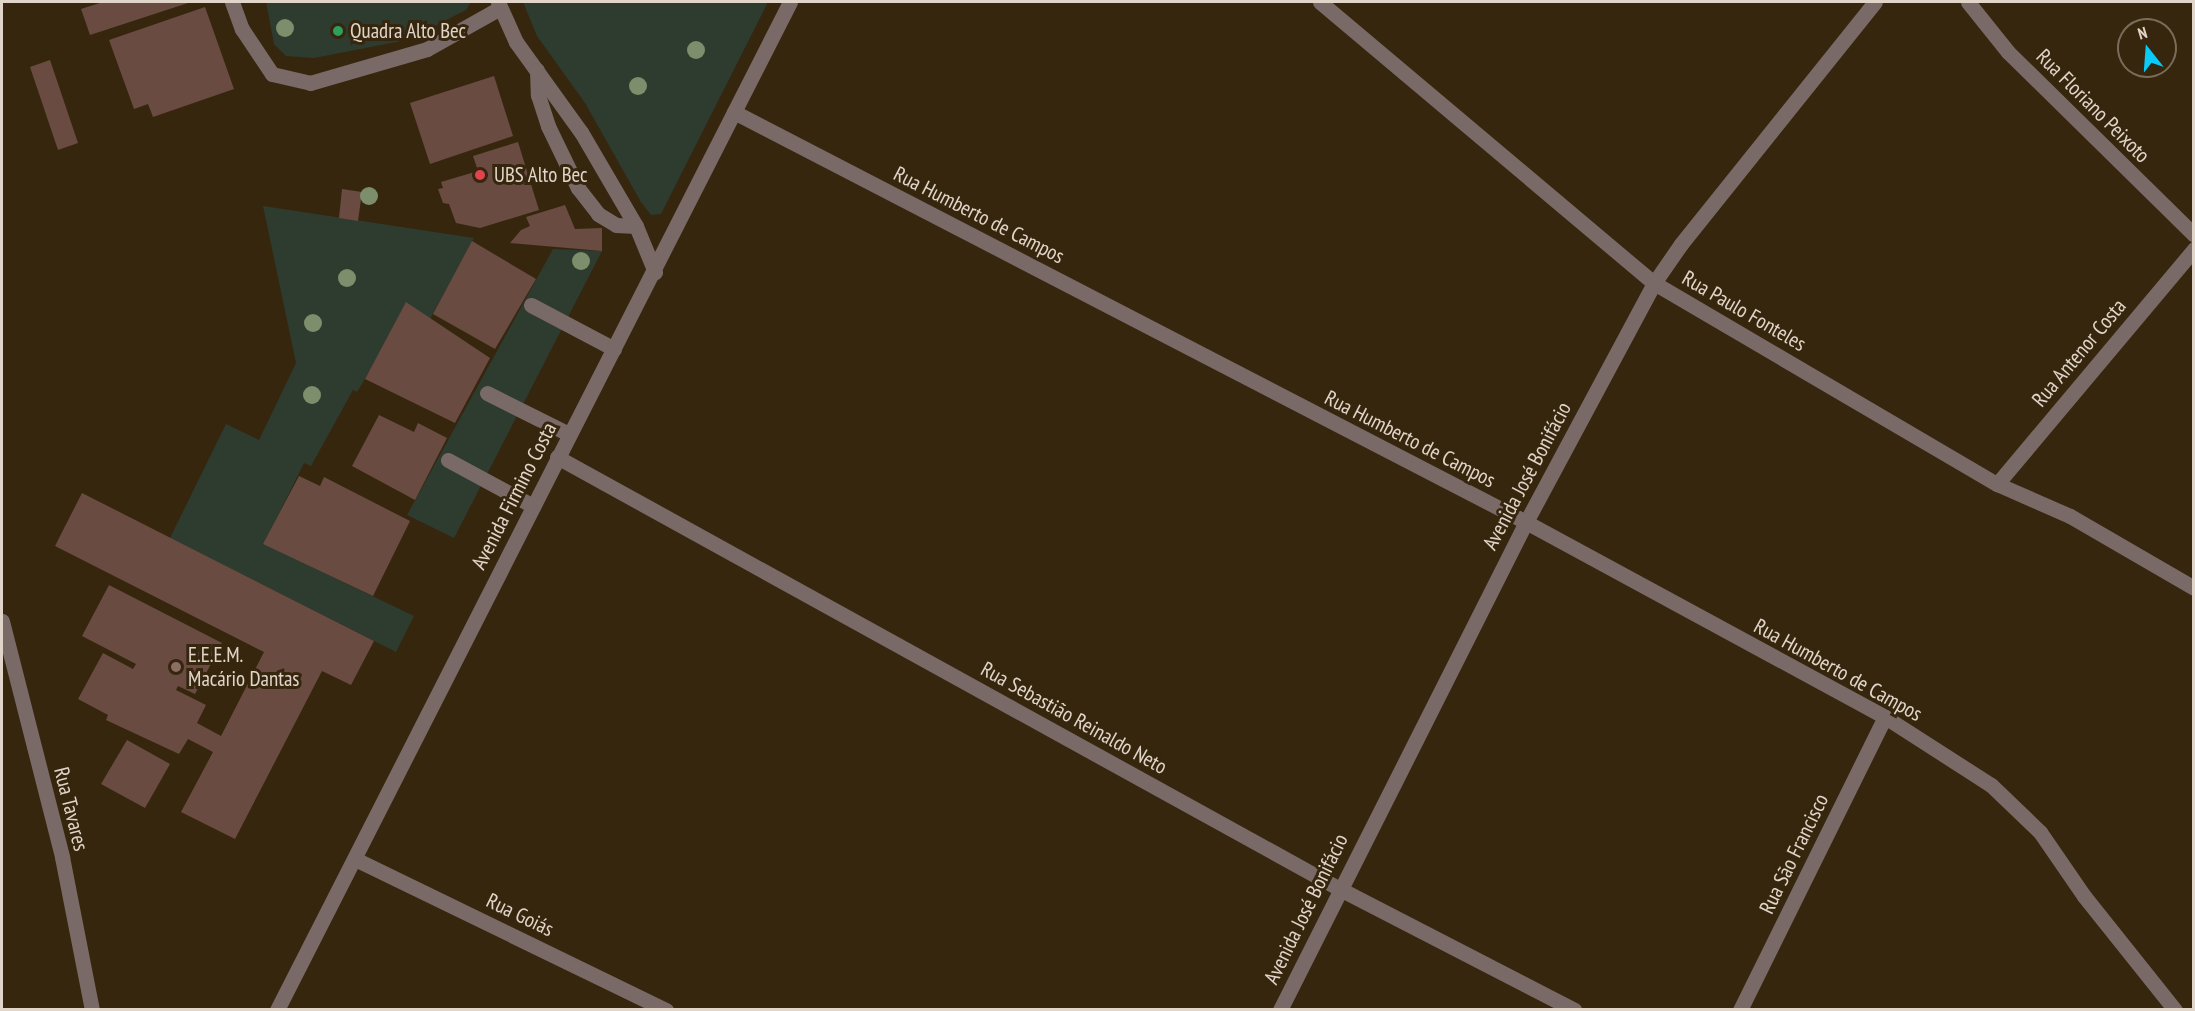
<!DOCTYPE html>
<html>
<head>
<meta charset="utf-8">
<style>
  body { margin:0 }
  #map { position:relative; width:2195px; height:1011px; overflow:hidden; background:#36260e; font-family:"PT Sans Narrow",sans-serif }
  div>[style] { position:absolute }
  .green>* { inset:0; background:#2e3b2f }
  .building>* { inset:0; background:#6a4b41 }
  .minor>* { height:15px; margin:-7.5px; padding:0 7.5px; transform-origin:7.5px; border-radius:7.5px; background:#796a68 }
  .trees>* { width:18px; height:18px; margin:-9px; border-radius:50%; background:#7d8e6c }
  .dots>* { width:16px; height:16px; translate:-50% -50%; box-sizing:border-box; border:3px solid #36260e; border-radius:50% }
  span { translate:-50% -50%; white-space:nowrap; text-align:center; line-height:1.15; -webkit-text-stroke:6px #36260e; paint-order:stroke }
  .poi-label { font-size:21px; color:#e0d5c8 }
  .left { translate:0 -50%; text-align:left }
  .street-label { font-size:21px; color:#e0d5c8 }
  .frame { position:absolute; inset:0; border:3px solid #e0d5c8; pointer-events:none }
  .north { position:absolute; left:2117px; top:18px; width:60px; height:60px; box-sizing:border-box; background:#36260e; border:2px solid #7a6c58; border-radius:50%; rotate:343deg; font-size:16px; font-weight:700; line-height:24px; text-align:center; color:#e0d5c8 }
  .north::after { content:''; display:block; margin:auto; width:21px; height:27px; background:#08cbf9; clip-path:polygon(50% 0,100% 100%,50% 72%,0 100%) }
</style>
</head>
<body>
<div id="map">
  <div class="green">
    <div style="clip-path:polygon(266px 2px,471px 2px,466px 10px,407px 40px,314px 58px,286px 56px,274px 44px)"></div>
    <div style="clip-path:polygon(523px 2px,768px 2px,661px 214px,651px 215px,641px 202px,585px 103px,537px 36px)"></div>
    <div style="clip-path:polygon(263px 206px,474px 238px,430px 319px,406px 303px,365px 379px,357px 392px,353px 390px,311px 466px,304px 463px,264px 544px,414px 616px,396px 652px,170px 538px,226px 424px,259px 440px,296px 363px)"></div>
    <div style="clip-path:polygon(553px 249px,602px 251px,454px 538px,407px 515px)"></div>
  </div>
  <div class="building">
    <div style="clip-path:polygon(103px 2px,191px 2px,90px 35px,81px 9px)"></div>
    <div style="clip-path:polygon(205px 7px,234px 89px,153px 117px,148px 104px,134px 109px,109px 40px)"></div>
    <div style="clip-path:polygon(50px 60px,78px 143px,58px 150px,30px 67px)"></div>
    <div style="clip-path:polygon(494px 76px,513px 136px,430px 164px,410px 103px)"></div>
    <div style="clip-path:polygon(518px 142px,539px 210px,480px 228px,456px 223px,449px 204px,443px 203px,438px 189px,443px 188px,441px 182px,478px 171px,473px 156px)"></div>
    <div style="clip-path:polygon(342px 189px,362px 192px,358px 221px,339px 218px)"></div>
    <div style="clip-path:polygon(565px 205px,575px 229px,602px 228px,602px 251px,510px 243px,521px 230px,530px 226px,526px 217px)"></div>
    <div style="clip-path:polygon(472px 241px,536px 279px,495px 349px,433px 314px)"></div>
    <div style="clip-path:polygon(406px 302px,490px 358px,455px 423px,365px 379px)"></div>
    <div style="clip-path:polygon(379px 415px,414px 432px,418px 423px,447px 438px,415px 500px,352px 466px)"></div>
    <div style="clip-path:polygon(299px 476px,320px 486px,324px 477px,410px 521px,373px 596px,263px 544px)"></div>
    <div style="clip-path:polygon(82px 493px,374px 641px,351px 685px,322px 671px,235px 839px,181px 812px,213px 752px,188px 739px,179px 754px,106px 720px,108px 715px,78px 699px,103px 653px,133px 669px,136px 664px,82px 636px,109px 585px,222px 643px,195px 694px,178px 686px,176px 690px,206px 705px,197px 723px,221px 736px,264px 652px,55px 546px)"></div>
    <div style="clip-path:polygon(127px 740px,170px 764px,145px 808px,101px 784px)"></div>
  </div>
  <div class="minor">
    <div style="left:232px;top:2px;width:29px;rotate:70deg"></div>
    <div style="left:242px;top:29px;width:54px;rotate:56.3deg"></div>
    <div style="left:272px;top:74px;width:39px;rotate:13deg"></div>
    <div style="left:310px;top:83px;width:122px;rotate:-16.2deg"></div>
    <div style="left:427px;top:49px;width:84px;rotate:-29.3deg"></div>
    <div style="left:498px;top:2px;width:44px;rotate:65.8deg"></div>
    <div style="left:516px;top:42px;width:111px;rotate:54.2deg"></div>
    <div style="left:581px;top:132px;width:109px;rotate:59.7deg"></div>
    <div style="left:636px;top:226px;width:50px;rotate:67.6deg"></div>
    <div style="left:1320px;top:2px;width:436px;rotate:40.1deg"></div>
    <div style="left:1654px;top:283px;width:398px;rotate:30.4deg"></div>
    <div style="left:1997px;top:484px;width:80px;rotate:23.7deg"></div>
    <div style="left:2070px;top:516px;width:143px;rotate:30.1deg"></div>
    <div style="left:1968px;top:2px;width:64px;rotate:51.3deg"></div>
    <div style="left:2008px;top:52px;width:261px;rotate:44.5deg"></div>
    <div style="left:537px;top:70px;width:25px;rotate:88deg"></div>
    <div style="left:538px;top:95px;width:33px;rotate:72deg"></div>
    <div style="left:548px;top:126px;width:69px;rotate:64.2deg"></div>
    <div style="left:578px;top:188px;width:33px;rotate:52deg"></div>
    <div style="left:598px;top:214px;width:21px;rotate:31deg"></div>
    <div style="left:616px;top:225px;width:20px;rotate:3deg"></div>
    <div style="left:734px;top:112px;width:892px;rotate:27.37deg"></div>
    <div style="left:1526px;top:522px;width:409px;rotate:28.5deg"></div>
    <div style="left:1885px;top:717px;width:126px;rotate:32.7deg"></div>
    <div style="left:1991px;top:785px;width:68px;rotate:43.8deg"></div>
    <div style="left:2040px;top:832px;width:78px;rotate:55.5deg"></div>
    <div style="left:2084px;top:896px;width:146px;rotate:51.4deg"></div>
    <div style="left:531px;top:305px;width:94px;rotate:27.9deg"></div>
    <div style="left:487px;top:393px;width:92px;rotate:26.6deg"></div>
    <div style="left:557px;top:457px;width:892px;rotate:28.89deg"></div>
    <div style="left:1338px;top:888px;width:266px;rotate:27.3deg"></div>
    <div style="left:448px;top:460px;width:97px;rotate:28.4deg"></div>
    <div style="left:1997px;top:484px;width:307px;rotate:-50deg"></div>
    <div style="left:2px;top:621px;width:244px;rotate:75.7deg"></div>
    <div style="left:62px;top:857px;width:156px;rotate:78.9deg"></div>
    <div style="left:355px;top:859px;width:346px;rotate:25.9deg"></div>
    <div style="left:277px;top:1010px;width:1131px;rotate:-63.03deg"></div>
    <div style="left:1280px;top:1010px;width:546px;rotate:-63.25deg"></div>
    <div style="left:1526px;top:522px;width:271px;rotate:-61.8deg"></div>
    <div style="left:1654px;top:283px;width:47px;rotate:-55.3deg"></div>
    <div style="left:1681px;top:244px;width:310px;rotate:-51.3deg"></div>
    <div style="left:1740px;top:1010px;width:327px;rotate:-63.7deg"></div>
  </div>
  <div class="trees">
    <div style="left:285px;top:28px"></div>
    <div style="left:696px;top:50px"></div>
    <div style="left:638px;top:86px"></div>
    <div style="left:369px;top:196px"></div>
    <div style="left:581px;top:261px"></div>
    <div style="left:347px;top:278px"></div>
    <div style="left:313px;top:323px"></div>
    <div style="left:312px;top:395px"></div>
  </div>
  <div class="dots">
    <div style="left:338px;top:31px;background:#2e9e5b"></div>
    <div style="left:480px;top:175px;background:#e0444e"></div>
    <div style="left:176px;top:667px;background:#8d6e63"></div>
  </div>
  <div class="poi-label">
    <span class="left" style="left:350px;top:31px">Quadra Alto Bec</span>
    <span class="left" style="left:494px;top:175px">UBS Alto Bec</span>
    <span class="left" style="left:188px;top:667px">E.E.E.M.<br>Macário Dantas</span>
  </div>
  <div class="street-label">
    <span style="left:2093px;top:106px;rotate:45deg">Rua Floriano Peixoto</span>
    <span style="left:979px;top:215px;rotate:27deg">Rua Humberto de Campos</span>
    <span style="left:1744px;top:311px;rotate:30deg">Rua Paulo Fonteles</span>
    <span style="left:2079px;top:353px;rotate:-50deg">Rua Antenor Costa</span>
    <span style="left:1410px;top:439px;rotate:27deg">Rua Humberto de Campos</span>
    <span style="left:1527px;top:476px;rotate:-62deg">Avenida José Bonifácio</span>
    <span style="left:514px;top:496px;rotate:-63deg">Avenida Firmino Costa</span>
    <span style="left:1838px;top:670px;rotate:29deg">Rua Humberto de Campos</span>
    <span style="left:1074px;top:718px;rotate:29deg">Rua Sebastião Reinaldo Neto</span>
    <span style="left:71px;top:809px;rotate:76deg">Rua Tavares</span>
    <span style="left:1794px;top:854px;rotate:-64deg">Rua São Francisco</span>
    <span style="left:1306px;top:909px;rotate:-64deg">Avenida José Bonifácio</span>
    <span style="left:520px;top:915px;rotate:26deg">Rua Goiás</span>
  </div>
  <div class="frame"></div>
  <div class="north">N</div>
</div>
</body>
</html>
